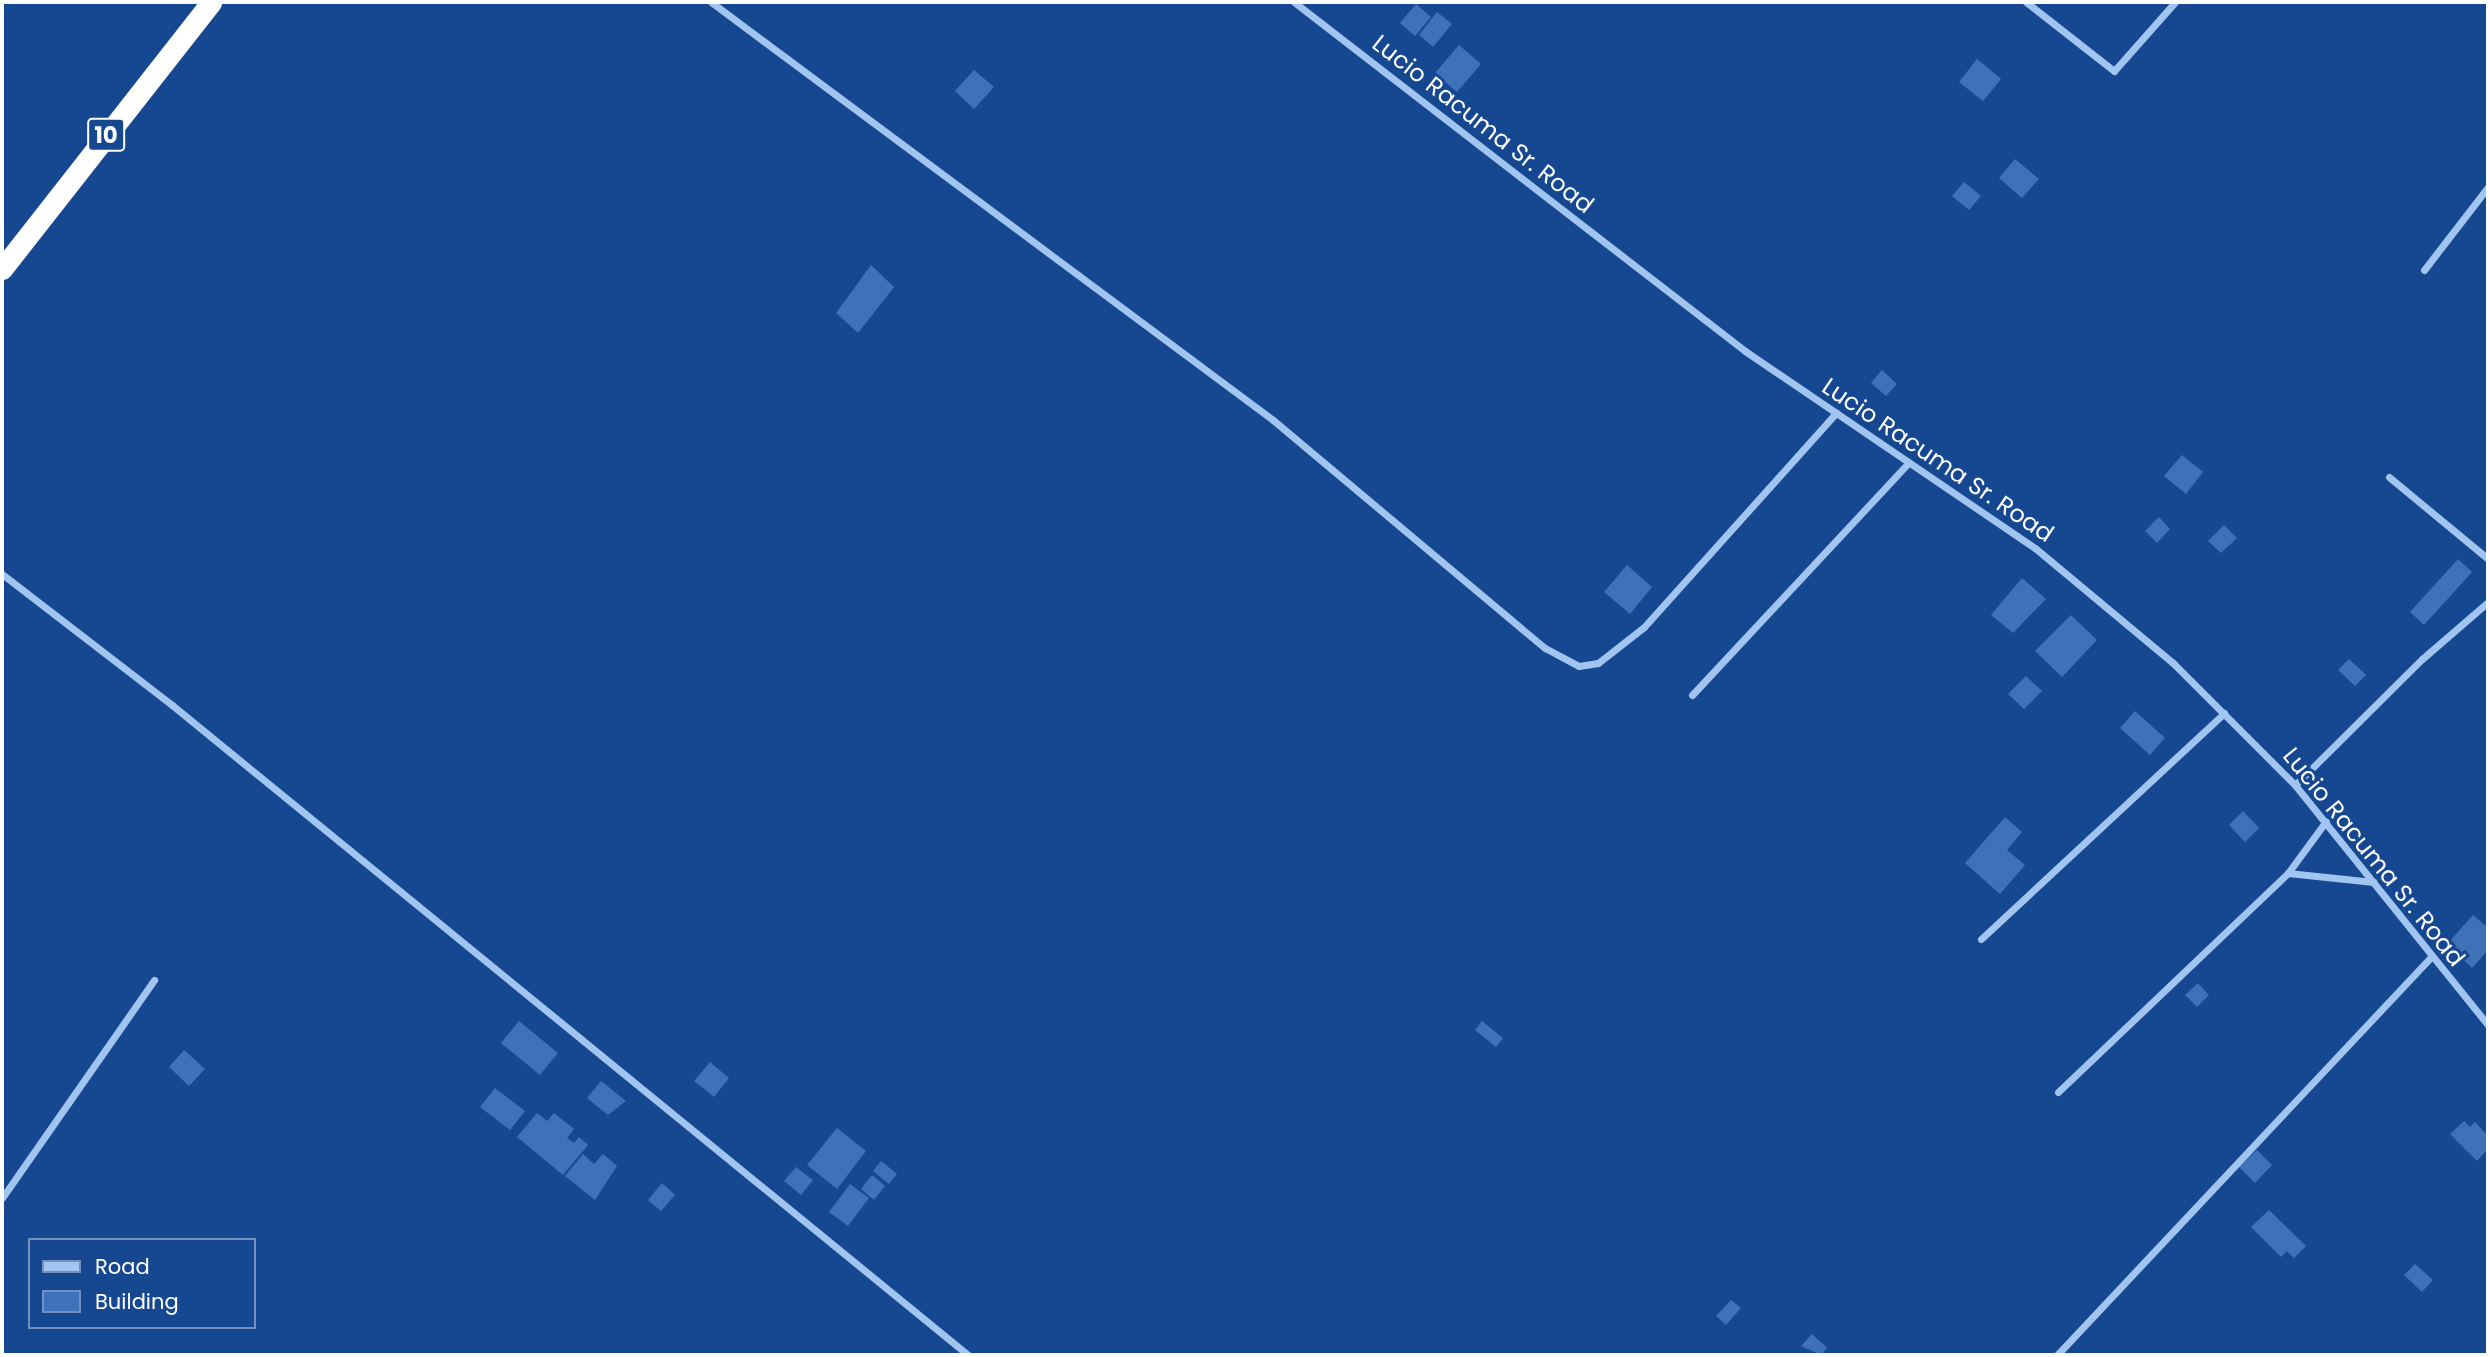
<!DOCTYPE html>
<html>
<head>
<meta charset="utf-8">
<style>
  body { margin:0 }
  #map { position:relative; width:2490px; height:1357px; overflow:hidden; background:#154890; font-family:Poppins,sans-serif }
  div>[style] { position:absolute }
  .building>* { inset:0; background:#3d72b9 }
  .street>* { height:7px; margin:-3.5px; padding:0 3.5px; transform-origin:3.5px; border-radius:3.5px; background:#a1c4f1 }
  .highway>* { height:21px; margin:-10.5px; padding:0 10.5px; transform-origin:10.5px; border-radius:10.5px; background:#fff }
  span { translate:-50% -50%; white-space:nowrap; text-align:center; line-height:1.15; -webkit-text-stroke:6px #154890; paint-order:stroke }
  .shield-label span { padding:2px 5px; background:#154890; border:2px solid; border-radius:5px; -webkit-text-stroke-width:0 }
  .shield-label { font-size:23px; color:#fff; font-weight:700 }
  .street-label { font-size:24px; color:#fff }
  .frame { position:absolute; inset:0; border:4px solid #fff; pointer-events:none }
  .legend { position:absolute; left:28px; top:1238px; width:228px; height:91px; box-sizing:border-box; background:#154890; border:2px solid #7391bc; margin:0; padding:9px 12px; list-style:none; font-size:21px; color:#fff }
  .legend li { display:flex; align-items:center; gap:14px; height:35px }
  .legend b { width:35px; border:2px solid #7391bc }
</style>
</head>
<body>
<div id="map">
  <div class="building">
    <div style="clip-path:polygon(1416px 4px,1431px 17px,1415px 36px,1400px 23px)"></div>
    <div style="clip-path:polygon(1437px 12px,1452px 24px,1433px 47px,1419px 35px)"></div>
    <div style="clip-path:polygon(1459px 45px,1481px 64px,1457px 92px,1435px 73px)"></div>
    <div style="clip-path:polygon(1977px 59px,2001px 79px,1983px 101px,1959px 82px)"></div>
    <div style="clip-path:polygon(974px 70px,994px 87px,974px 109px,955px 91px)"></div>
    <div style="clip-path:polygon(2015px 159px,2039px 179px,2022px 198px,1999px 178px)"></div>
    <div style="clip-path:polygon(1964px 182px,1981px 196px,1969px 210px,1952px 196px)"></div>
    <div style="clip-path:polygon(871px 265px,894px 287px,858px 333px,836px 313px)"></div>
    <div style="clip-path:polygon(1882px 370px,1897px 384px,1886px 396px,1871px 383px)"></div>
    <div style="clip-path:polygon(2182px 455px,2203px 472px,2186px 494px,2164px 476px)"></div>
    <div style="clip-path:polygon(2159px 517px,2170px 529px,2157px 543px,2145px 531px)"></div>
    <div style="clip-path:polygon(2224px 525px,2237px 538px,2221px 553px,2208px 541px)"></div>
    <div style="clip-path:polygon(2458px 559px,2472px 572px,2424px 625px,2410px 612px)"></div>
    <div style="clip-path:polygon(1627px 565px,1652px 587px,1630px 614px,1604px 592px)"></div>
    <div style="clip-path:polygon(2022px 578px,2046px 599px,2013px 633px,1991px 615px)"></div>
    <div style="clip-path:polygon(2071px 615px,2097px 640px,2062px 677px,2035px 651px)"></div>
    <div style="clip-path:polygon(2349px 659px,2366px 675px,2355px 686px,2338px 670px)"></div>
    <div style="clip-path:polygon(2026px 676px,2042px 691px,2024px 709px,2008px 694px)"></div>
    <div style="clip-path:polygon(2135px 711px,2165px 738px,2150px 755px,2120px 728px)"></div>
    <div style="clip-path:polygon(2243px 811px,2259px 828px,2245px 842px,2229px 825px)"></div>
    <div style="clip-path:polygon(2005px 817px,2022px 832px,2007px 850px,2025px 865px,2000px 894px,1965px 863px)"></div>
    <div style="clip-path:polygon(2473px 915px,2488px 928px,2488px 950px,2472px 968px,2456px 953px,2450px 960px,2440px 952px)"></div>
    <div style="clip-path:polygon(2198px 983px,2209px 995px,2197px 1007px,2185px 995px)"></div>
    <div style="clip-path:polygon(519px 1021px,558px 1053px,540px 1075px,501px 1043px)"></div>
    <div style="clip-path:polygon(1482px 1021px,1503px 1038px,1496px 1047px,1475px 1030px)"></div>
    <div style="clip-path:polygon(184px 1050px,205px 1069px,189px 1086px,169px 1067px)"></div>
    <div style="clip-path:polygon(710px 1062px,729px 1078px,714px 1097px,694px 1081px)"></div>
    <div style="clip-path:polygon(601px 1081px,626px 1101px,608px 1115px,587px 1098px)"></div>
    <div style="clip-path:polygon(495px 1088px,525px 1111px,510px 1130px,480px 1107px)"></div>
    <div style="clip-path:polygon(537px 1113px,547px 1121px,554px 1113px,574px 1129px,567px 1138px,574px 1143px,579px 1137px,588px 1145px,563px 1175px,517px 1137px)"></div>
    <div style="clip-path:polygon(2464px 1121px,2470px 1127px,2475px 1122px,2488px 1136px,2488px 1149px,2477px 1161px,2450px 1134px)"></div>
    <div style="clip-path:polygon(837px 1128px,866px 1151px,837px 1189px,807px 1165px)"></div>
    <div style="clip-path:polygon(2257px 1150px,2272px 1165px,2255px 1183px,2239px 1167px)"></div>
    <div style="clip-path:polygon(583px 1154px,594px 1164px,603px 1154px,617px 1166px,595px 1200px,565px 1176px)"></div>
    <div style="clip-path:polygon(881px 1161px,897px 1174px,889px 1184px,873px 1171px)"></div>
    <div style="clip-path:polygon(796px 1167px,813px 1180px,801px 1195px,784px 1181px)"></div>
    <div style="clip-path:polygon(872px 1175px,885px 1186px,874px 1200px,861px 1189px)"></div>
    <div style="clip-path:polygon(662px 1183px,675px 1195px,661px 1211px,648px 1200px)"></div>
    <div style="clip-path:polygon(850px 1184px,869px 1198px,848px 1226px,829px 1212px)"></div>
    <div style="clip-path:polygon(2269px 1210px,2306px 1246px,2294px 1258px,2287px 1251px,2281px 1257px,2251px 1227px)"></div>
    <div style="clip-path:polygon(2415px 1264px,2433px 1280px,2422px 1292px,2404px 1275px)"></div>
    <div style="clip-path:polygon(1731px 1300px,1741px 1308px,1726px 1325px,1716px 1316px)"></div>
    <div style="clip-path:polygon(1812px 1334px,1827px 1348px,1821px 1355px,1801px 1346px)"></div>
  </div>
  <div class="street">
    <div style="left:711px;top:2px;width:700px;rotate:36.64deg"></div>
    <div style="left:1273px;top:420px;width:355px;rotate:40deg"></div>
    <div style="left:1545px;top:648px;width:38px;rotate:28deg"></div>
    <div style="left:1579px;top:666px;width:19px;rotate:-9deg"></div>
    <div style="left:1598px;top:663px;width:58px;rotate:-38deg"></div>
    <div style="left:1644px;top:627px;width:288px;rotate:-48.1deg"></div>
    <div style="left:1294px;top:2px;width:570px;rotate:37.73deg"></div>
    <div style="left:1745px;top:351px;width:351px;rotate:34.2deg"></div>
    <div style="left:2035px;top:548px;width:180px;rotate:39.8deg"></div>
    <div style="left:2173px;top:663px;width:173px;rotate:45deg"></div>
    <div style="left:2295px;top:785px;width:308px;rotate:51.2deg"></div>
    <div style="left:2026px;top:2px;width:112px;rotate:38.1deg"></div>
    <div style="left:2114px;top:71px;width:92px;rotate:-48.5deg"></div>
    <div style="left:2424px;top:270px;width:105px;rotate:-52.4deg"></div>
    <div style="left:2389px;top:477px;width:129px;rotate:39.6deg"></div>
    <div style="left:2px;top:574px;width:215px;rotate:37.6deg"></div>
    <div style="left:172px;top:705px;width:1028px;rotate:39.23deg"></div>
    <div style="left:1692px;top:695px;width:318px;rotate:-47deg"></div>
    <div style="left:2295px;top:785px;width:179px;rotate:-44.8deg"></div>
    <div style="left:2422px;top:659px;width:87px;rotate:-40.8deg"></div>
    <div style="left:2288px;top:873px;width:86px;rotate:6deg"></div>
    <div style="left:1981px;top:939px;width:332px;rotate:-42.9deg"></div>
    <div style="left:2058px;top:1092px;width:318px;rotate:-43.6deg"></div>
    <div style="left:2288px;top:873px;width:64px;rotate:-53.8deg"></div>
    <div style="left:2px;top:1198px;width:266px;rotate:-55.1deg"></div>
    <div style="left:2057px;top:1355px;width:545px;rotate:-46.79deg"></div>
  </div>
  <div class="highway">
    <div style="left:2px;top:269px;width:339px;rotate:-51.9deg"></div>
  </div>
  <div class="shield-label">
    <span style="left:106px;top:135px">10</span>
  </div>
  <div class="street-label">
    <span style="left:1483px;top:124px;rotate:38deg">Lucio Racuma Sr. Road</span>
    <span style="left:1938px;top:460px;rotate:34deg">Lucio Racuma Sr. Road</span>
    <span style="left:2374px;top:857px;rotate:51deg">Lucio Racuma Sr. Road</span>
  </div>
  <div class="frame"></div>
  <ul class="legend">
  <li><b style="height:9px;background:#a1c4f1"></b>Road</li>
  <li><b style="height:19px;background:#3d72b9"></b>Building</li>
  </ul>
</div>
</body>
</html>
